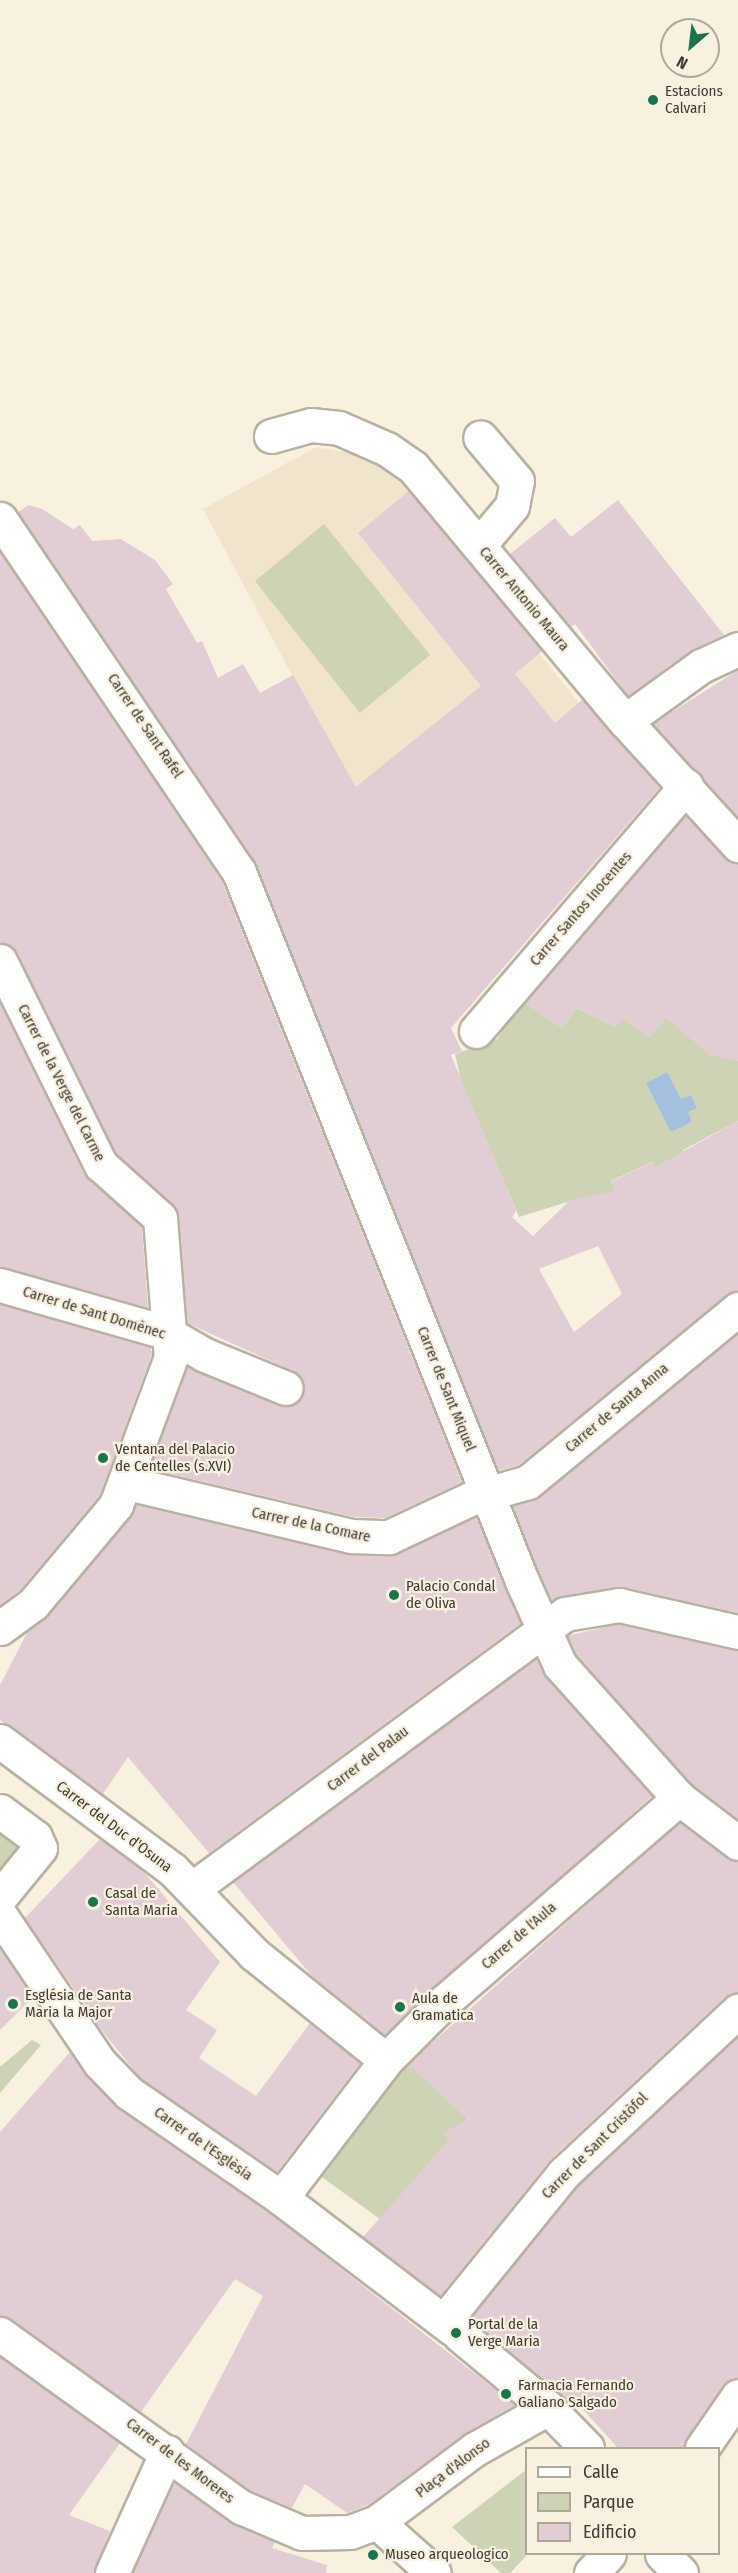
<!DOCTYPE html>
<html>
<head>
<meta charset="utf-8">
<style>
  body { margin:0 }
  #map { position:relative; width:738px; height:2573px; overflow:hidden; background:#f9f1e0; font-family:"Fira Sans Condensed",sans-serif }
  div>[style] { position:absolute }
  .built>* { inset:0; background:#f0e4cc }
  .green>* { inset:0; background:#cdd3b4 }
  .water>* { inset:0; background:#a5c0df }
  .building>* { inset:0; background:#e1cdd4 }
  .roads { filter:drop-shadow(2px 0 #b9b1a1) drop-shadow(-2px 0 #b9b1a1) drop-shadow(0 2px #b9b1a1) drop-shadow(0 -2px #b9b1a1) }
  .minor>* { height:33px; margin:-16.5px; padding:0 16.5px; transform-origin:16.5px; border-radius:16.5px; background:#fff }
  .dots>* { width:16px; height:16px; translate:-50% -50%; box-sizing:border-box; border:3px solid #f9f1e0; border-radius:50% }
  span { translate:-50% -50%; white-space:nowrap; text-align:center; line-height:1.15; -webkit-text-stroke:4.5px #f9f1e0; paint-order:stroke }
  .poi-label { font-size:15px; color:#3e3b34 }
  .left { translate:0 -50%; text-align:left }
  .street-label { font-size:15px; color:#3e3b34 }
  .legend { position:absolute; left:525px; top:2447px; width:195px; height:108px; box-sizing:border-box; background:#f9f1e0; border:2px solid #aea89b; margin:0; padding:8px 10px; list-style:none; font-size:18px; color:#3e3b34 }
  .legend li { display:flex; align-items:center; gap:12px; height:30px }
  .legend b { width:30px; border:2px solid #aea89b }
  .north { position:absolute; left:660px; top:18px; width:60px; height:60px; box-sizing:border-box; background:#f9f1e0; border:2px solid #aea89b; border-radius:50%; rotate:208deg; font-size:16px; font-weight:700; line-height:24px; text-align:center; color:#3e3b34 }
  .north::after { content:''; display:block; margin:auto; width:21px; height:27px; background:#19764c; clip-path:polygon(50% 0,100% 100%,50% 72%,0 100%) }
</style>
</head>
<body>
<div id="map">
  <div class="built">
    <div style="clip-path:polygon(316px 447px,351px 453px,392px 470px,579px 703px,390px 858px,203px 509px)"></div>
  </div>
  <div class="green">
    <div style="clip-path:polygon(324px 524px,430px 655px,360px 713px,255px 581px)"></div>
    <div style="clip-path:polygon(522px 1001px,562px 1028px,576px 1008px,615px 1027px,623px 1018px,650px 1037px,666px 1017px,690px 1038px,738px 1061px,738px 1121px,683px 1150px,698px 1177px,663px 1186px,652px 1162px,611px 1181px,619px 1202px,577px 1199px,519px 1217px,461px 1081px,455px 1054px,497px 1039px)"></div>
    <div style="clip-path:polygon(0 1813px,34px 1837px,0 1894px)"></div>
    <div style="clip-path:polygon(32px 2040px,41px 2045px,0 2093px,0 2067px)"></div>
    <div style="clip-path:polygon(403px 2059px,468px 2119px,447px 2136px,450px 2139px,380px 2219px,319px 2175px)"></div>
    <div style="clip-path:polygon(526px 2470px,528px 2554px,510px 2573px,501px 2573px,452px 2527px)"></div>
  </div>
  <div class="water">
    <div style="clip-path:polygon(667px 1072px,681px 1099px,691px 1095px,697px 1108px,688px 1112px,692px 1122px,671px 1132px,646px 1083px)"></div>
  </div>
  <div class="building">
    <div style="clip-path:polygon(evenodd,409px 491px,542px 651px,515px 674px,555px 723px,583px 699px,660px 787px,451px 1028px,462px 1051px,451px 1055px,516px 1211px,512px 1217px,533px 1236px,570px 1200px,615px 1191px,610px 1182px,653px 1162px,655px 1167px,738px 1121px,738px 1291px,726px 1295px,519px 1465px,498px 1471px,256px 865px,18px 512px,29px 505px,42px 509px,73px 529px,80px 525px,92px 541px,121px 539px,155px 560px,173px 584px,166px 589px,197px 643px,202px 641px,218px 678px,243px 664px,260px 693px,293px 675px,356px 787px,481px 686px,358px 533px,409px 491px,598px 1246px,622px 1294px,574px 1332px,539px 1269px,598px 1246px)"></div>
    <div style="clip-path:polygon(618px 500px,724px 635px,690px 651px,628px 696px,575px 624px,571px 627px,510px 554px,555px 518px,571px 537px)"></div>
    <div style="clip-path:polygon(0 552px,222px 881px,462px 1482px,385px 1518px,354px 1517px,149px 1469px,187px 1367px,279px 1406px,298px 1402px,304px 1385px,293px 1371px,187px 1323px,178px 1216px,116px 1153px,17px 953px,0 942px)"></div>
    <div style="clip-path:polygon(738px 670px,738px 817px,653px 724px)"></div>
    <div style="clip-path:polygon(686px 815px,724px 858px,738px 863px,738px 1061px,709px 1055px,666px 1017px,650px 1037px,623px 1018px,615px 1027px,576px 1008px,562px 1028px,525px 1003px)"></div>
    <div style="clip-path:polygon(0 1003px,84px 1174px,142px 1227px,148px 1308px,0 1267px)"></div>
    <div style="clip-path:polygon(0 1304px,151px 1348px,152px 1354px,100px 1495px,20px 1590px,0 1605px)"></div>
    <div style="clip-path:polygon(738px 1333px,738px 1613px,623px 1587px,551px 1601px,512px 1506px,540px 1496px)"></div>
    <div style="clip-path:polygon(136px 1504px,351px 1555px,396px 1554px,476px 1517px,521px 1623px,209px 1853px,128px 1757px,103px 1794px,0 1720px,0 1685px,28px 1631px,47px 1616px)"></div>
    <div style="clip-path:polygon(618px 1624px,738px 1650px,738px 1819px,692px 1784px,576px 1655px,567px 1636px)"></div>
    <div style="clip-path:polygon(536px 1658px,546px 1677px,652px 1796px,385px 2035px,311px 1975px,233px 1882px)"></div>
    <div style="clip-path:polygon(680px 1822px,738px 1861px,738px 1993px,725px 1997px,551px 2159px,440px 2296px,363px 2237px,450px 2139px,443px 2133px,468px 2119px,408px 2064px)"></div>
    <div style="clip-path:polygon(100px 1839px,143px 1871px,220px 1962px,186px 2010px,217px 2030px,199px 2058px,256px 2096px,310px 2023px,360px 2063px,277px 2172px,141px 2079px,95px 2022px,111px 2004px,92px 2015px,25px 1918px)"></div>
    <div style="clip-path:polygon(0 1948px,33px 1997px,0 2030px)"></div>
    <div style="clip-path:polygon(738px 2037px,738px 2378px,723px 2385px,684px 2448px,618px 2448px,576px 2402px,573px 2407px,469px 2319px,578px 2186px)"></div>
    <div style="clip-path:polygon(70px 2052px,118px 2108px,270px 2213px,515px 2405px,464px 2434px,368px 2505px,347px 2513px,305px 2484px,292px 2508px,250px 2491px,186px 2444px,263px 2296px,235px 2279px,141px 2412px,0 2316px,0 2132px)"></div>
    <div style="clip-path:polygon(0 2357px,120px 2443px,69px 2515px,110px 2531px,94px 2573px,0 2573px)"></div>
    <div style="clip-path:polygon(174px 2482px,230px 2522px,275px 2542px,272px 2548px,327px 2565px,326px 2573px,133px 2573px)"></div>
  </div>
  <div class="roads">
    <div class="minor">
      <div style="left:271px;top:436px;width:41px;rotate:-15.4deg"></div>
      <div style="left:311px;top:425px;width:28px;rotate:6deg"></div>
      <div style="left:339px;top:428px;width:52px;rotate:23.6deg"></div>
      <div style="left:387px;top:449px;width:32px;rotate:35deg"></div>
      <div style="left:413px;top:467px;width:331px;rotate:50.2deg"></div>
      <div style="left:625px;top:721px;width:168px;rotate:47.7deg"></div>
      <div style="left:0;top:519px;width:426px;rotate:55.9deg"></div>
      <div style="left:239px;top:872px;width:763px;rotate:68.24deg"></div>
      <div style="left:522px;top:1581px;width:92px;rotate:65.7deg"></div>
      <div style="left:560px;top:1665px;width:178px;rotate:48.2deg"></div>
      <div style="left:679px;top:1798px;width:74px;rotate:37.3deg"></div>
      <div style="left:479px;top:545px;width:51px;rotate:-49.8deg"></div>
      <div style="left:512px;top:506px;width:25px;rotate:-79deg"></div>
      <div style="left:517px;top:481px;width:57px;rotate:-130.1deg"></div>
      <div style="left:625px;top:721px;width:94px;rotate:-35.9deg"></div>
      <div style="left:701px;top:666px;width:41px;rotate:-24.7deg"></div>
      <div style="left:0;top:961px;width:228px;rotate:63.7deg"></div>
      <div style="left:101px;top:1165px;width:79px;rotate:41.9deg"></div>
      <div style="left:160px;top:1218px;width:139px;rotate:85.5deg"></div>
      <div style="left:171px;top:1357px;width:158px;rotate:110.4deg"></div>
      <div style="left:116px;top:1505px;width:129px;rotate:130deg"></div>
      <div style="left:33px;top:1604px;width:41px;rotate:144deg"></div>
      <div style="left:476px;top:1031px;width:323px;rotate:-49.4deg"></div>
      <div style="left:0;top:1285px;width:172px;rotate:15.9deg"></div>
      <div style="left:165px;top:1332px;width:46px;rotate:29.9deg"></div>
      <div style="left:205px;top:1355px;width:87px;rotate:22.2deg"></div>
      <div style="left:127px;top:1483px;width:231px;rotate:13.3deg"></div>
      <div style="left:352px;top:1536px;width:37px;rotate:2deg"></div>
      <div style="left:389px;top:1537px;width:92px;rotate:-25.2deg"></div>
      <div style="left:472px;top:1498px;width:58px;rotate:-15.9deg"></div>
      <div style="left:528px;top:1482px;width:272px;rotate:-39.5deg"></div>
      <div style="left:0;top:1741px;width:216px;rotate:36.7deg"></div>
      <div style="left:173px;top:1870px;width:117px;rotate:46deg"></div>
      <div style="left:254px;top:1954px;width:169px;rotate:38.8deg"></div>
      <div style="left:0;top:1811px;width:44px;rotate:36.6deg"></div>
      <div style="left:35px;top:1837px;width:12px;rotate:66deg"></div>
      <div style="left:40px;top:1848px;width:63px;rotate:129.2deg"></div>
      <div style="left:192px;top:1889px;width:463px;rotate:-36.4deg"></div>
      <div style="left:565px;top:1614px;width:55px;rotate:-9.5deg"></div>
      <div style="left:619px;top:1605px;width:122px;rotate:12.8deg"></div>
      <div style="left:0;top:1915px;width:179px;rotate:56deg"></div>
      <div style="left:100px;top:2063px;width:42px;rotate:46deg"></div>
      <div style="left:129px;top:2093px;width:185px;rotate:34.6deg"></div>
      <div style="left:281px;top:2198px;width:216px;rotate:37.3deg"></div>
      <div style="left:281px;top:2198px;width:173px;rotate:-52.7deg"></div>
      <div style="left:386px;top:2060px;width:83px;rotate:-45deg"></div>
      <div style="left:445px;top:2001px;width:310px;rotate:-40.9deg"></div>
      <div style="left:444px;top:2321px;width:191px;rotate:-51deg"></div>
      <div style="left:564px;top:2173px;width:238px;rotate:-43deg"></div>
      <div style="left:0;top:2334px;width:297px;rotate:35.7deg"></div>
      <div style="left:241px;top:2507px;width:66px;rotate:23.1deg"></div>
      <div style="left:302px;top:2533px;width:48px;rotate:-1.2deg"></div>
      <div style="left:350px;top:2532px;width:29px;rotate:-20deg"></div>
      <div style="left:377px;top:2522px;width:122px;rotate:-36.7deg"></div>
      <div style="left:475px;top:2449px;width:84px;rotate:-29.3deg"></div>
      <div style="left:460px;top:2335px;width:114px;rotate:39.7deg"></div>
      <div style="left:548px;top:2408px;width:56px;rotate:45.7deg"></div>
      <div style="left:702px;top:2448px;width:63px;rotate:-55.3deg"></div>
      <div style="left:377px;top:2522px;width:76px;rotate:41.8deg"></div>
      <div style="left:662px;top:2554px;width:27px;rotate:45deg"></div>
      <div style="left:112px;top:2573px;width:133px;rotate:-65.6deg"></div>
      <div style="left:591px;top:2573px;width:26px;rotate:-47deg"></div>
    </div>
  </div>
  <div class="dots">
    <div style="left:653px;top:100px;background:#19764c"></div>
    <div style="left:103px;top:1458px;background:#19764c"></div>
    <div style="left:394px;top:1595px;background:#19764c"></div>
    <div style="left:93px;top:1902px;background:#19764c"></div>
    <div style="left:13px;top:2004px;background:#19764c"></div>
    <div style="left:400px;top:2007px;background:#19764c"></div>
    <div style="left:456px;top:2333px;background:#19764c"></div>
    <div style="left:506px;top:2394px;background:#19764c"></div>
    <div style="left:373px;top:2555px;background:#19764c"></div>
  </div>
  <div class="poi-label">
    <span class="left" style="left:665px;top:100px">Estacions<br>Calvari</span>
    <span class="left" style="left:115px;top:1458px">Ventana del Palacio<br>de Centelles (s.XVI)</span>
    <span class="left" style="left:406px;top:1595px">Palacio Condal<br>de Oliva</span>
    <span class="left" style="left:105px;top:1902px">Casal de<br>Santa Maria</span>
    <span class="left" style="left:25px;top:2004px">Església de Santa<br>Maria la Major</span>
    <span class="left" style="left:412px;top:2007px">Aula de<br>Gramatica</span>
    <span class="left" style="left:468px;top:2333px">Portal de la<br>Verge Maria</span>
    <span class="left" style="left:518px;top:2394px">Farmacia Fernando<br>Galiano Salgado</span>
    <span class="left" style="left:385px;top:2555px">Museo arqueologico</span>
  </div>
  <div class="street-label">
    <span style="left:524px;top:599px;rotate:50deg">Carrer Antonio Maura</span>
    <span style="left:145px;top:726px;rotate:56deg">Carrer de Sant Rafel</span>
    <span style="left:581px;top:909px;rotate:-49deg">Carrer Santos Inocentes</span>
    <span style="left:61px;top:1083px;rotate:63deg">Carrer de la Verge del Carme</span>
    <span style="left:94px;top:1313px;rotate:17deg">Carrer de Sant Domènec</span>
    <span style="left:446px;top:1389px;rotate:68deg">Carrer de Sant Miquel</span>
    <span style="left:617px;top:1408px;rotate:-40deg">Carrer de Santa Anna</span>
    <span style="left:311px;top:1525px;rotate:12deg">Carrer de la Comare</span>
    <span style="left:368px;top:1759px;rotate:-37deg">Carrer del Palau</span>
    <span style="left:114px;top:1827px;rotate:37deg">Carrer del Duc d'Osuna</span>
    <span style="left:519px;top:1936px;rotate:-41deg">Carrer de l'Aula</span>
    <span style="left:203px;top:2144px;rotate:35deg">Carrer de l'Esglèsia</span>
    <span style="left:595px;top:2146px;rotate:-45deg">Carrer de Sant Cristòfol</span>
    <span style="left:180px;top:2461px;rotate:37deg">Carrer de les Moreres</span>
    <span style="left:453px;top:2468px;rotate:-37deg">Plaça d'Alonso</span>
  </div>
  <ul class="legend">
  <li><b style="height:8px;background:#fff"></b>Calle</li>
  <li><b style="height:16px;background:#cdd3b4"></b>Parque</li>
  <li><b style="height:16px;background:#e1cdd4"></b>Edificio</li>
  </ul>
  <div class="north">N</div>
</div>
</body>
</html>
